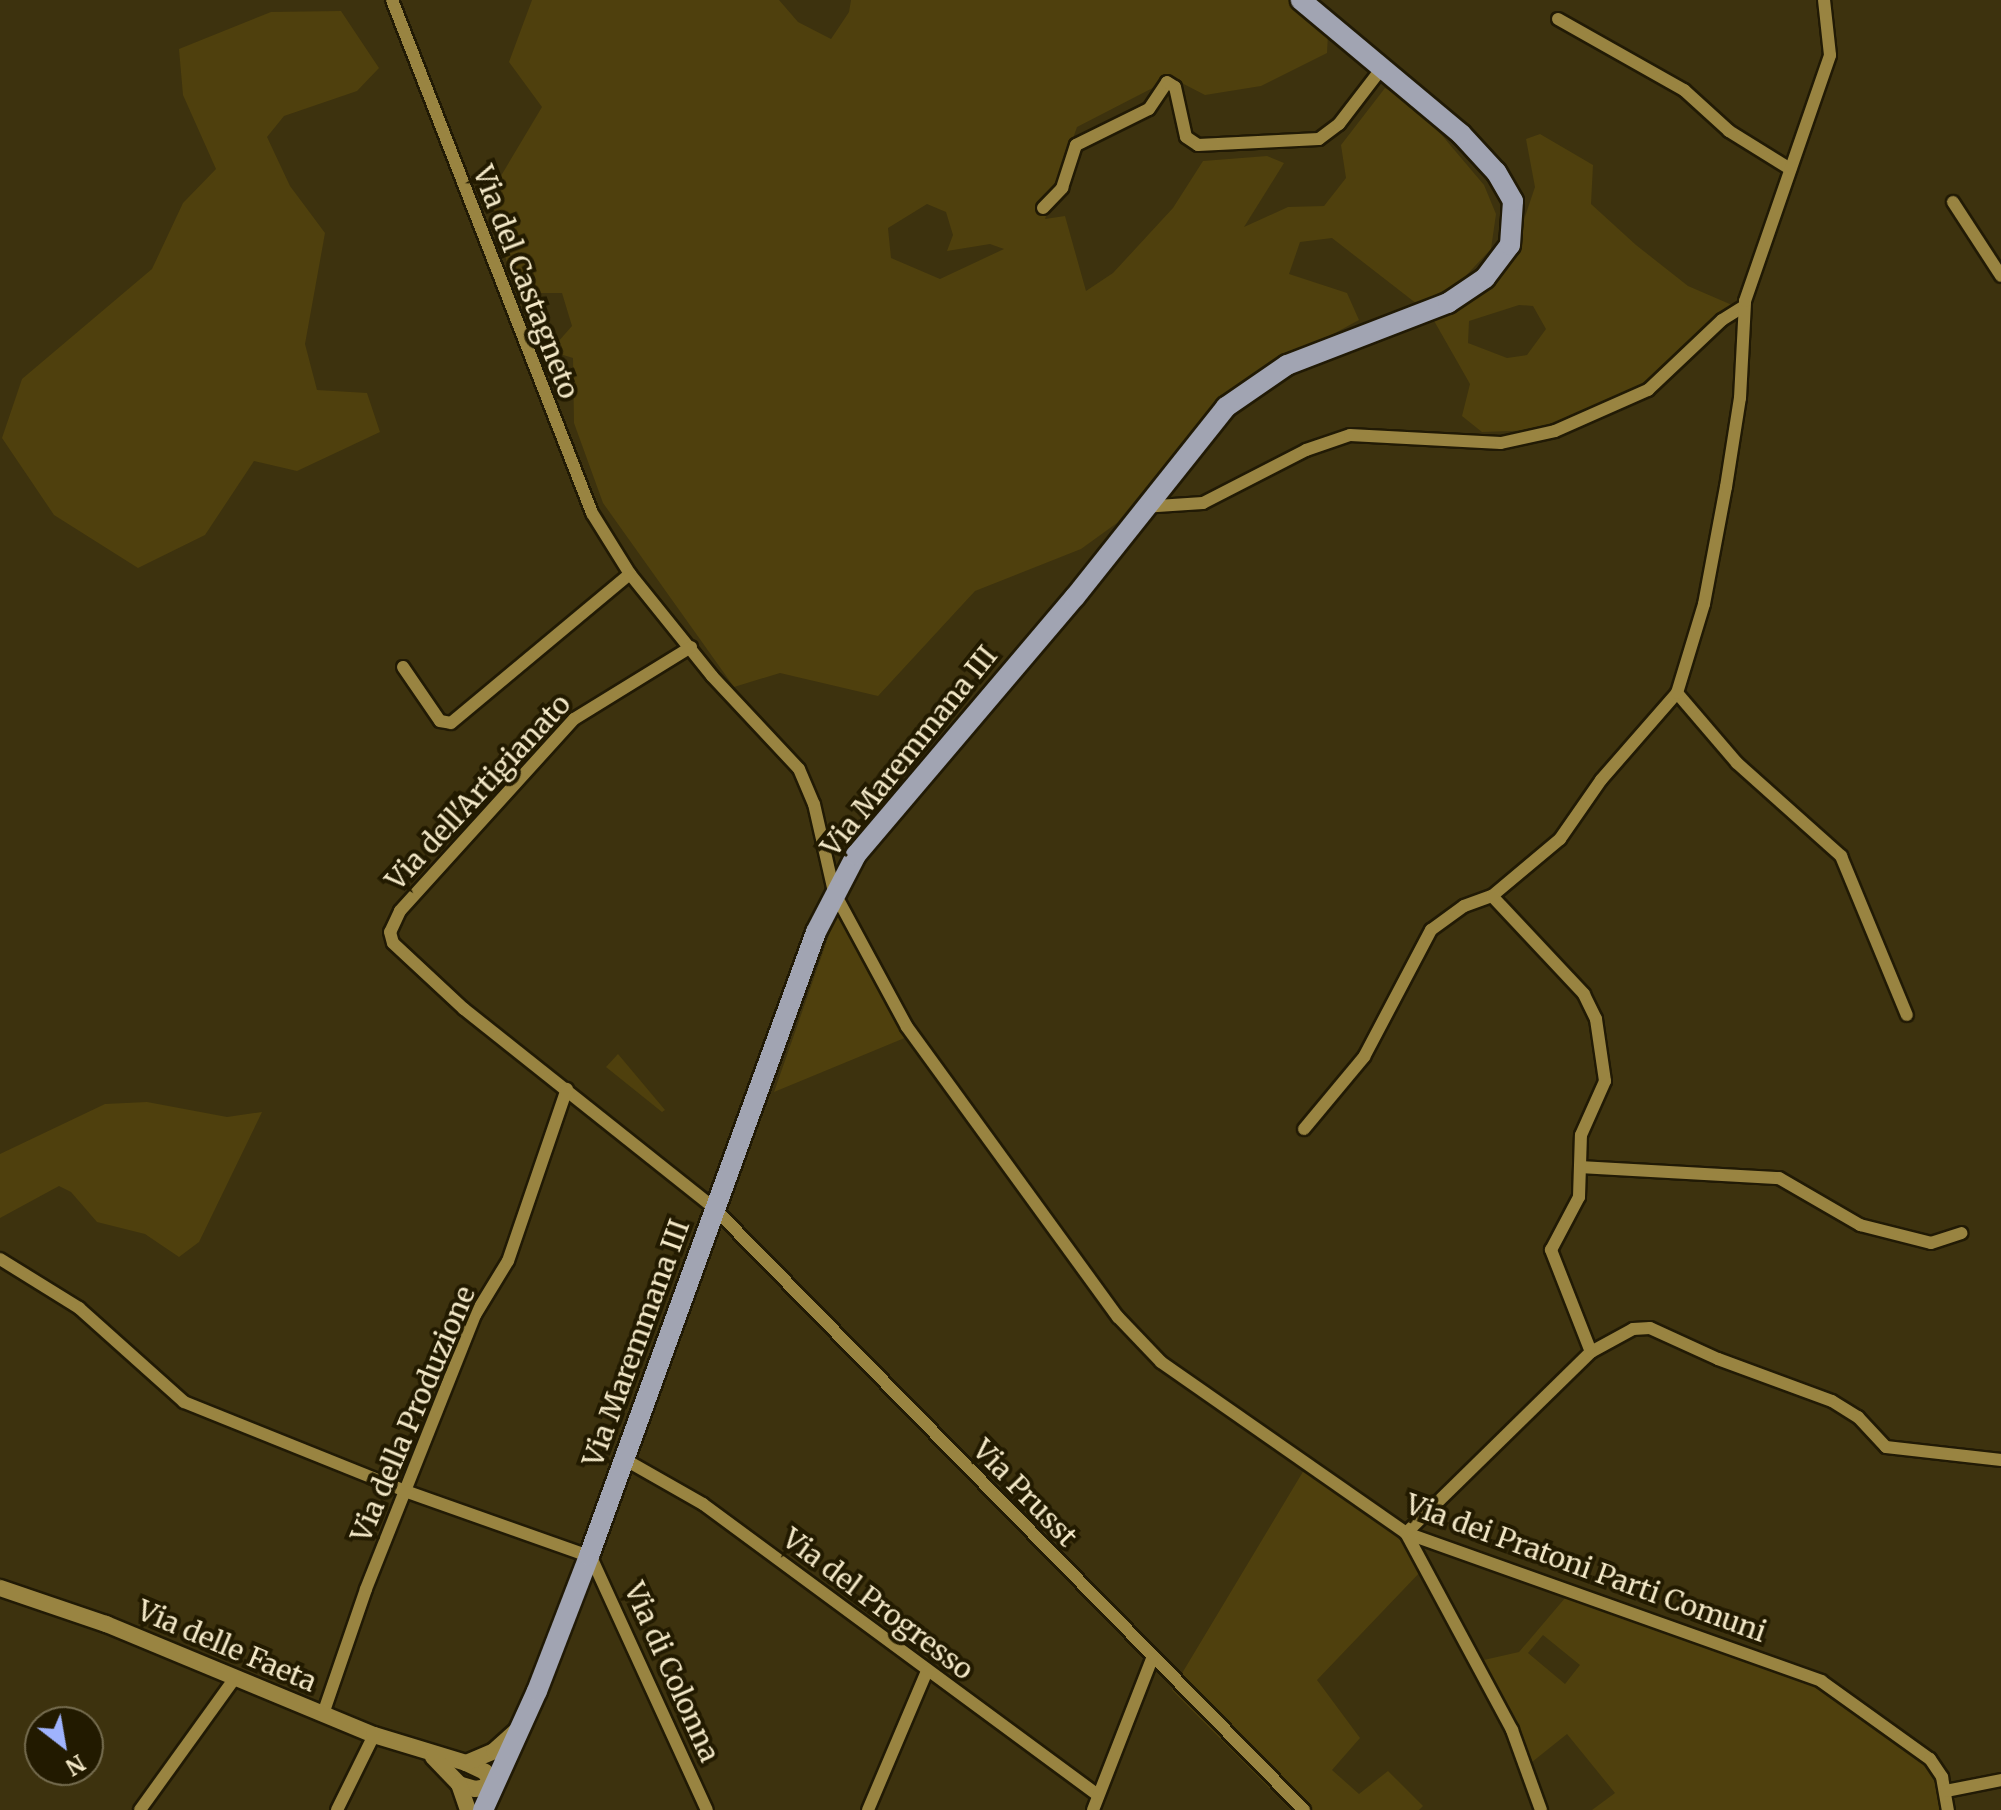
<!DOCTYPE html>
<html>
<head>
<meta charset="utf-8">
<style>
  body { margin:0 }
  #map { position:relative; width:2001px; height:1810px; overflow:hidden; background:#3d320e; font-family:Merriweather,serif }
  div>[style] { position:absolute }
  .green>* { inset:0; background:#4f400d }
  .roads { filter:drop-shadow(2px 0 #211a05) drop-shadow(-2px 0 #211a05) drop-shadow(0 2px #211a05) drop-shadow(0 -2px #211a05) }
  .minor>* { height:12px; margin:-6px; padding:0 6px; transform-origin:6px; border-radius:6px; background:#998441 }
  .tertiary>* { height:16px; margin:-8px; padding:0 8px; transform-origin:8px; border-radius:8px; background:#998441 }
  .primary>* { height:20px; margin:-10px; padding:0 10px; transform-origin:10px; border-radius:10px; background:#a1a4b2 }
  span { translate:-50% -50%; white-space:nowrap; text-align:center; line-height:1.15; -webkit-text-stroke:8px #221a00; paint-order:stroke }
  .street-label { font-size:28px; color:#f2e7c6 }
  .north { position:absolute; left:24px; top:1706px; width:80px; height:80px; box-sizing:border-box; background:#221a00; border:2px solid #756c4f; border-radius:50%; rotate:149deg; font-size:22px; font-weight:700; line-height:32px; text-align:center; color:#f2e7c6 }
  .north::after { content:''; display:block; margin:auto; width:28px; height:36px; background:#9fb3fd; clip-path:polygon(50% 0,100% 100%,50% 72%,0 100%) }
</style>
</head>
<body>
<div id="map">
  <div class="green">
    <div style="clip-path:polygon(evenodd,532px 0,779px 0,798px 22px,831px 39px,849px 12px,851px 0,1288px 0,1328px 34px,1327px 53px,1261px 86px,1205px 95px,1172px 78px,1077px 127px,1045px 219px,1065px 216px,1086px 291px,1113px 273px,1173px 208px,1203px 161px,1267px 156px,1284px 163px,1244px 227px,1288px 207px,1324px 206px,1346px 178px,1341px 145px,1385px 88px,1418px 107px,1484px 185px,1496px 214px,1491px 249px,1460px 282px,1417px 304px,1332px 238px,1300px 242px,1289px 274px,1347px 293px,1359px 320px,1221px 395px,1117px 523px,1081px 549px,975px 591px,878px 696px,780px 673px,734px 687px,603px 503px,574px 423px,573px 358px,550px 351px,572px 326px,562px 293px,515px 293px,489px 196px,542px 107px,509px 62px,532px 0,927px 204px,946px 212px,953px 235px,947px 251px,990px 244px,1004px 249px,940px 279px,891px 258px,888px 228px,927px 204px)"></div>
    <div style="clip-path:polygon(341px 11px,379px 68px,357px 91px,284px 116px,267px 137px,290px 186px,325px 233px,305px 344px,317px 390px,367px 393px,380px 432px,297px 471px,254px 461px,205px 535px,138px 568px,54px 515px,2px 438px,22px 379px,152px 269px,183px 203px,216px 169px,183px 95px,179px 49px,271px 12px)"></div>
    <div style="clip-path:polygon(evenodd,1540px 134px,1593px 165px,1591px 204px,1636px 245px,1688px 286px,1732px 305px,1652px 384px,1604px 409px,1539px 430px,1482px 432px,1462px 416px,1470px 384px,1433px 319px,1485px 289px,1508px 267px,1535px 187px,1526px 139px,1540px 134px,1519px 305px,1533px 306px,1546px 329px,1527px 355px,1507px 358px,1468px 343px,1469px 321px,1519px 305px)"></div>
    <div style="clip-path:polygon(836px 915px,845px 918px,877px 987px,907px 1037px,774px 1092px)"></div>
    <div style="clip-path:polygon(618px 1054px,665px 1110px,662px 1112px,606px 1067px)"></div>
    <div style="clip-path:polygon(147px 1102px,227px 1117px,262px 1112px,199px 1242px,179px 1257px,145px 1234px,97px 1222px,71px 1192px,59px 1186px,0 1218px,0 1154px,105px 1104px)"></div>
    <div style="clip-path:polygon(1307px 1465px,1406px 1533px,1424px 1568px,1317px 1680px,1360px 1738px,1332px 1770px,1359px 1794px,1388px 1771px,1423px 1806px,1419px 1810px,1291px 1810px,1172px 1690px)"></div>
    <div style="clip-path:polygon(evenodd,1571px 1591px,1803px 1672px,1922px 1752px,1955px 1810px,1592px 1810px,1615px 1793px,1567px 1734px,1527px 1766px,1475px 1662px,1519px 1652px,1571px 1591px,1543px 1635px,1580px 1665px,1565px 1684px,1528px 1653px,1543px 1635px)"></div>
  </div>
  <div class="roads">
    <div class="minor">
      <div style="left:392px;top:0;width:551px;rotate:68.7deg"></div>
      <div style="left:592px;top:513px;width:72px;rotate:58.1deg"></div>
      <div style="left:630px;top:574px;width:131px;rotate:51.2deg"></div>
      <div style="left:712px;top:676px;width:127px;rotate:46.9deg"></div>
      <div style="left:799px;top:769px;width:38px;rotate:67deg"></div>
      <div style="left:814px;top:804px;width:90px;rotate:77.2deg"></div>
      <div style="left:834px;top:892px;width:153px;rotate:61.6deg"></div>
      <div style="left:907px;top:1027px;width:359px;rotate:54deg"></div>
      <div style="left:1118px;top:1317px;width:62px;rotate:46.3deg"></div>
      <div style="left:1161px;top:1362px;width:299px;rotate:34.9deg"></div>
      <div style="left:1406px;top:1533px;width:441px;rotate:19.6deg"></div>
      <div style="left:1821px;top:1681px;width:134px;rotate:35.6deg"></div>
      <div style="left:1930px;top:1759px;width:22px;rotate:56deg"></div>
      <div style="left:1942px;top:1777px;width:34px;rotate:80deg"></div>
      <div style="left:1558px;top:19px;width:145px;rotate:29.4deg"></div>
      <div style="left:1684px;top:90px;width:61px;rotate:42.3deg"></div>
      <div style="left:1729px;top:131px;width:72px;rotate:31.9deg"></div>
      <div style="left:1953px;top:202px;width:88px;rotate:57deg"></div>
      <div style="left:1043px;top:208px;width:28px;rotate:-46deg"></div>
      <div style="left:1062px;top:188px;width:45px;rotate:-72deg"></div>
      <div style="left:1076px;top:145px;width:81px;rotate:-26.3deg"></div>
      <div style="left:1149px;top:109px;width:32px;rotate:-56deg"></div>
      <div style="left:1167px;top:82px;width:9px;rotate:32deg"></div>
      <div style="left:1175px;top:87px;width:51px;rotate:77.6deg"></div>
      <div style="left:1186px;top:137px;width:14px;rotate:34deg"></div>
      <div style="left:1198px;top:145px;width:121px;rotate:-2.8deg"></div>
      <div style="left:1319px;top:139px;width:25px;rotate:-37deg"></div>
      <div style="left:1339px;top:124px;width:71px;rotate:-52.5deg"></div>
      <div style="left:1142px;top:507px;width:61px;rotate:-3.8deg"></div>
      <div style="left:1203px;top:503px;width:116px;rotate:-27.2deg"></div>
      <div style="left:1306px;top:450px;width:46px;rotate:-18.8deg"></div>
      <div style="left:1350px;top:435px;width:151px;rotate:3deg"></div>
      <div style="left:1501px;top:443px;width:55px;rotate:-12.5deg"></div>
      <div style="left:1555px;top:431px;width:102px;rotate:-23.8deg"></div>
      <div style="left:1648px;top:390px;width:102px;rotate:-43.4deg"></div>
      <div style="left:1722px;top:320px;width:25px;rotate:-32deg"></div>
      <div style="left:691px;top:647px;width:137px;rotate:148.4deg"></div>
      <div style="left:574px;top:719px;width:259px;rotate:132.2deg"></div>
      <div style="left:400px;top:911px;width:23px;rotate:115deg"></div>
      <div style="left:390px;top:932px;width:11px;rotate:75deg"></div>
      <div style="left:393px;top:943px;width:97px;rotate:42.9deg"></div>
      <div style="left:464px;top:1009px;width:320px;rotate:38.5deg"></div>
      <div style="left:714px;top:1208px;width:843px;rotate:45.58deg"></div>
      <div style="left:403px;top:667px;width:65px;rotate:55.6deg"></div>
      <div style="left:440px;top:721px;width:11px;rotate:10deg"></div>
      <div style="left:451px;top:723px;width:233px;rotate:-39.8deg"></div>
      <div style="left:1677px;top:693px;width:92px;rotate:49.4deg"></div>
      <div style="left:1737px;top:763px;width:140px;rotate:41.8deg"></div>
      <div style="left:1841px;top:856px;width:172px;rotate:67.5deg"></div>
      <div style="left:1304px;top:1129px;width:94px;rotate:-50.2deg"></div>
      <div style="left:1364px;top:1057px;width:144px;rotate:-62.2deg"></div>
      <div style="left:1431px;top:930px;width:41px;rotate:-36deg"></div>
      <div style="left:1464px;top:906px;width:30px;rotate:-20deg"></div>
      <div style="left:1492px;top:896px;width:89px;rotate:-40deg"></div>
      <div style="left:1560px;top:839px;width:72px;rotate:-55.2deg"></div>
      <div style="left:1601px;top:780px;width:116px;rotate:-48.9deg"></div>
      <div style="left:1677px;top:693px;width:93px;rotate:-73.1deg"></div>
      <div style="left:1704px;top:604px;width:119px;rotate:-79.4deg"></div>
      <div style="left:1726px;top:487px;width:90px;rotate:-81.1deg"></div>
      <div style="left:1740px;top:398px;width:97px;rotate:-87deg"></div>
      <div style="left:1745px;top:301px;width:260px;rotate:-70.9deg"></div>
      <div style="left:1830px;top:55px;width:55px;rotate:-96.2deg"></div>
      <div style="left:1581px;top:1167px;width:198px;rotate:3.2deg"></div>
      <div style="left:1779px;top:1178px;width:94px;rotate:30.1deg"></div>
      <div style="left:1860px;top:1225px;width:73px;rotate:14.2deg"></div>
      <div style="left:1931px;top:1243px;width:32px;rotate:-18deg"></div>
      <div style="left:0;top:1259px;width:93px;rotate:31.8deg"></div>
      <div style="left:79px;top:1308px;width:141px;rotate:41.8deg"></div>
      <div style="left:184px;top:1402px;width:238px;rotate:21.9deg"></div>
      <div style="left:405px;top:1491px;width:197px;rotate:19.5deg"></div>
      <div style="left:591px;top:1557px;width:278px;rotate:65.4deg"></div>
      <div style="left:1591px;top:1352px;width:48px;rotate:-28.7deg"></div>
      <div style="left:1633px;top:1329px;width:17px;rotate:-3deg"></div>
      <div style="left:1650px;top:1328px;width:75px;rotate:24.5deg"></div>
      <div style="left:1718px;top:1359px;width:121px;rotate:20.2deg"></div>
      <div style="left:1832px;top:1401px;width:31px;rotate:32deg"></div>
      <div style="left:1858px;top:1417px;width:41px;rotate:47deg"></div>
      <div style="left:1886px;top:1447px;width:116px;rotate:6.4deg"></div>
      <div style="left:624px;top:1459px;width:91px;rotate:29.7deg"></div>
      <div style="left:703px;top:1504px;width:491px;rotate:36.4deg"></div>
      <div style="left:1406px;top:1533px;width:259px;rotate:-44.4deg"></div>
      <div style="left:1591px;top:1352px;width:110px;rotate:-111.4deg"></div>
      <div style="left:1551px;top:1250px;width:60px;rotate:-62.2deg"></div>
      <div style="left:1579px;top:1197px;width:62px;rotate:-88.2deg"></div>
      <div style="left:1581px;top:1135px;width:59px;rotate:-66deg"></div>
      <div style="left:1605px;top:1081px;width:63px;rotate:-98.3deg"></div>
      <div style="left:1596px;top:1019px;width:28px;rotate:-116deg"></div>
      <div style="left:1584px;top:994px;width:134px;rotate:-133.2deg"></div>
      <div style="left:1406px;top:1533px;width:224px;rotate:61.7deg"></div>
      <div style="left:1512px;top:1730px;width:85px;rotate:70.1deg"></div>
      <div style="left:323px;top:1714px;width:132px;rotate:-71deg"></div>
      <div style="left:366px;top:1589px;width:295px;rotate:-68.3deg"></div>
      <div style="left:475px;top:1315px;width:63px;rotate:-58.6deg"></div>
      <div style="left:508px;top:1261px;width:182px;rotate:-71.1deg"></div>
      <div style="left:1946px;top:1791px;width:56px;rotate:-11.3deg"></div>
      <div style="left:140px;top:1810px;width:161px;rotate:-54.3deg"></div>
      <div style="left:337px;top:1810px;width:84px;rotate:-63.7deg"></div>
      <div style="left:868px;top:1810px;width:151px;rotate:-67deg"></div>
      <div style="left:1093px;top:1810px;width:162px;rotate:-68.7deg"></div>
    </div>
    <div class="tertiary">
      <div style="left:0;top:1588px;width:112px;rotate:18.8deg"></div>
      <div style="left:106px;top:1624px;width:290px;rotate:22.5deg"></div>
      <div style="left:374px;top:1735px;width:96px;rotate:16.9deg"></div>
      <div style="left:466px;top:1763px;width:21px;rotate:25deg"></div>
      <div style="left:485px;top:1772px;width:16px;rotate:60deg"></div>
      <div style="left:493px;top:1786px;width:18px;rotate:171deg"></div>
      <div style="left:475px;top:1789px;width:17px;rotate:-163deg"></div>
      <div style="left:433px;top:1757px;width:37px;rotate:46deg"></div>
      <div style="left:459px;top:1784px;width:28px;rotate:71deg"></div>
      <div style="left:466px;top:1763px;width:30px;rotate:-23deg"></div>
      <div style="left:494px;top:1751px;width:30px;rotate:-42deg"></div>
    </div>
    <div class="primary">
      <div style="left:483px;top:1810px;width:131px;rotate:-65.6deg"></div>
      <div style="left:537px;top:1691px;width:145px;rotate:-68.9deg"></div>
      <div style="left:589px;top:1556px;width:664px;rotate:-70.01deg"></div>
      <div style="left:816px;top:932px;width:87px;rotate:-62.5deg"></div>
      <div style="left:856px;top:855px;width:338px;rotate:-49.7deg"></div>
      <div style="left:1075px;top:597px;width:243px;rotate:-51.5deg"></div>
      <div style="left:1226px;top:407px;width:74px;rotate:-34.5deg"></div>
      <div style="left:1287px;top:365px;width:173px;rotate:-21.1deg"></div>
      <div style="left:1448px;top:303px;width:45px;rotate:-34deg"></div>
      <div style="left:1485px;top:278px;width:41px;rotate:-52.9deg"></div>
      <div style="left:1510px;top:245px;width:44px;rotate:-86.1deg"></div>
      <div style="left:1513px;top:201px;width:34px;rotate:-120deg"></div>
      <div style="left:1496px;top:172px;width:52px;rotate:-132.6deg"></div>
      <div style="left:1461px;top:134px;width:209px;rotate:-140.1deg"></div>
    </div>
  </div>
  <div class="street-label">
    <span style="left:526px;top:282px;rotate:69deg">Via del Castagneto</span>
    <span style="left:909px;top:751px;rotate:-51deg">Via Maremmana III</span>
    <span style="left:478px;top:792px;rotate:-47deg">Via dell'Artigianato</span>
    <span style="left:636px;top:1343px;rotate:-70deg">Via Maremmana III</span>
    <span style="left:413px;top:1414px;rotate:-67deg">Via della Produzione</span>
    <span style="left:1025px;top:1493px;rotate:46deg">Via Prusst</span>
    <span style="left:1586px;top:1568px;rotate:20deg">Via dei Pratoni Parti Comuni</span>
    <span style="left:878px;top:1604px;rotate:37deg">Via del Progresso</span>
    <span style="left:227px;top:1646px;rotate:23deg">Via delle Faeta</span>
    <span style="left:672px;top:1672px;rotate:66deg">Via di Colonna</span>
  </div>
  <div class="north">N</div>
</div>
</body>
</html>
